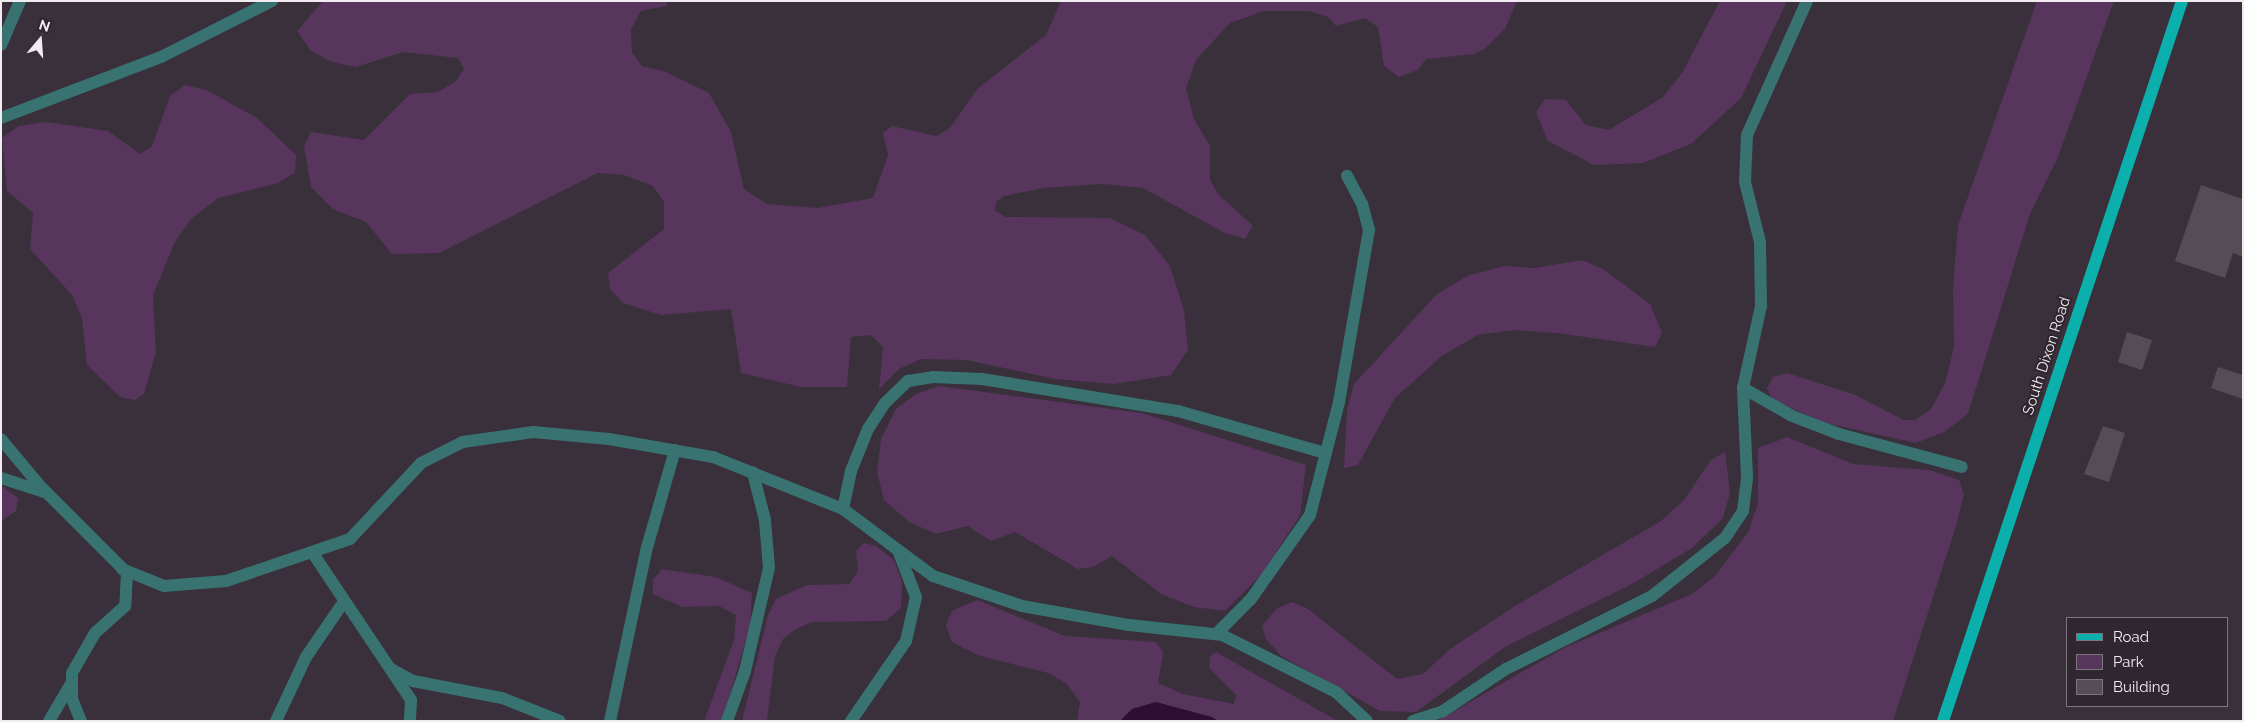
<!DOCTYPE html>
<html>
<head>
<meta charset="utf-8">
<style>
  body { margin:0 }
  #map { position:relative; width:2244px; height:722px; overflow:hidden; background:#39303b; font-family:Raleway,sans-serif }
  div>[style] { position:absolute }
  .green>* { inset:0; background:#57355c }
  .water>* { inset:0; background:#2e0f33 }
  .building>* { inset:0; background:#564c57 }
  .minor>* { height:12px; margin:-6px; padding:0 6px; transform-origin:6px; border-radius:6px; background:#387371 }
  .major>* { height:12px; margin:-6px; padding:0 6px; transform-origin:6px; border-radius:6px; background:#0bb0ad }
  span { translate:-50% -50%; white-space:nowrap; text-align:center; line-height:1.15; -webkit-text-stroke:4px #2f2630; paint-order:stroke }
  .street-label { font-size:15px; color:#f2ebf2 }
  .frame { position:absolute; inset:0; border:2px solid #f2ebf2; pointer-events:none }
  .legend { position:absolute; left:2066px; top:617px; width:162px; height:90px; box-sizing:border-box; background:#2f2630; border:1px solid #7d757e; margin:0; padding:6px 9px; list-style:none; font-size:15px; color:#f2ebf2 }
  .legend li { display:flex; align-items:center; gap:10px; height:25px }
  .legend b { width:25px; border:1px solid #7d757e }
  .north { position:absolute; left:15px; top:15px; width:50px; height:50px; -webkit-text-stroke:4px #2f2630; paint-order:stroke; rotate:18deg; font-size:14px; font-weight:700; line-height:20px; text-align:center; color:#f2ebf2 }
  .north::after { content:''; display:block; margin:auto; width:18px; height:22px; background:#f2ebf2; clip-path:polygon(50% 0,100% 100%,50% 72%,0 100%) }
</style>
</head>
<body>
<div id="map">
  <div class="green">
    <div style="clip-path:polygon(323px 1px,668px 1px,666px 6px,641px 11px,631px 30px,632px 52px,642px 66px,666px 72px,709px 93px,731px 132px,744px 189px,767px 204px,817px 208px,873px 198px,888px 155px,883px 133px,892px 126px,936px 136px,950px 128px,977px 89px,1046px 35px,1061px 1px,1517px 1px,1505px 29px,1486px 48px,1475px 54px,1426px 59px,1418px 70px,1399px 77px,1384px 66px,1378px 27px,1365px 18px,1336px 26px,1328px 17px,1309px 11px,1264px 11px,1230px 23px,1196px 60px,1186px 88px,1194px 119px,1210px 146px,1210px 180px,1218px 194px,1253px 226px,1245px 239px,1225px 233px,1143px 188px,1103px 184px,1044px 188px,1004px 196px,996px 202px,995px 211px,1006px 217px,1110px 218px,1145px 235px,1170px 266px,1184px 310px,1188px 350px,1171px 375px,1114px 384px,1055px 379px,967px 360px,921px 359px,899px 369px,879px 389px,883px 347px,871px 335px,851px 337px,847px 387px,801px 387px,741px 373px,731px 309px,661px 315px,623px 303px,610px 289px,608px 273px,664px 229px,664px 202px,653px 186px,624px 175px,598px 173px,439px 253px,392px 254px,366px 222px,333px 209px,311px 187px,304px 146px,311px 132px,364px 140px,410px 94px,438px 92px,456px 81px,464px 69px,458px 58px,403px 52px,356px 67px,332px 62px,311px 51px,297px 31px)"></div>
    <div style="clip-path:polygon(1720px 1px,1787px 1px,1741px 98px,1691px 144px,1643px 163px,1594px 165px,1548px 141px,1536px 112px,1545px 99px,1566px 100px,1586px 125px,1609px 130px,1663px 97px,1682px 73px)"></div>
    <div style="clip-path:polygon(2037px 1px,2114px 1px,2058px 157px,2030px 214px,1968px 414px,1944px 432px,1916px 443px,1825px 423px,1772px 400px,1767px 388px,1773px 377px,1787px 373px,1853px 394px,1904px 420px,1915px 420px,1931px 409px,1945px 383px,1954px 347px,1953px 288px,1958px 225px)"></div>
    <div style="clip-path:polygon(185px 85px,207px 90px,257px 118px,296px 155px,295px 173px,278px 183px,219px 198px,192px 218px,175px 242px,153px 295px,156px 352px,144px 394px,135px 400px,120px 397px,87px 365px,82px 318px,72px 295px,30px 249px,33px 213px,7px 191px,2px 138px,19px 126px,46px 122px,108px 131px,140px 154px,152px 146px,170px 96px)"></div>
    <div style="clip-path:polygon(1582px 260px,1603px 269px,1650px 304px,1662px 333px,1655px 347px,1557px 333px,1514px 330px,1478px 335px,1443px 355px,1395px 398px,1358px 465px,1344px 468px,1347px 410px,1354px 384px,1437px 294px,1469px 275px,1505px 266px,1535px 268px)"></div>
    <div style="clip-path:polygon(939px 386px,1142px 413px,1306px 465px,1300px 515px,1262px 574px,1225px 611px,1194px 607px,1161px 594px,1112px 556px,1093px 567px,1078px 569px,1015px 532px,991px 541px,968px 526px,936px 534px,909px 522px,884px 500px,877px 472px,881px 439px,896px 409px,916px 394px)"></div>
    <div style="clip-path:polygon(1787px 437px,1853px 464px,1929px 470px,1959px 480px,1964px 494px,1957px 523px,1893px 721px,1437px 721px,1564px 648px,1692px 594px,1715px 576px,1748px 532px,1758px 504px,1758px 448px)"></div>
    <div style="clip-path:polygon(1725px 452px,1730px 493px,1723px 518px,1692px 548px,1632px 584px,1505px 647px,1416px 712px,1380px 711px,1281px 656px,1266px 639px,1262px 626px,1276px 609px,1292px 602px,1308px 609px,1397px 679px,1423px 674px,1450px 649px,1515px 606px,1661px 521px,1684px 500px,1711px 460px)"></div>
    <div style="clip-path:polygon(1px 485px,18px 498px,16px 511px,1px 521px)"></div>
    <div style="clip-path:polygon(864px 543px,876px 546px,894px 560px,902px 581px,901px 608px,886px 621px,812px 622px,796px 629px,783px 639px,775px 656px,767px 721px,742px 721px,768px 615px,776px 599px,807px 585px,849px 584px,858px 571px,856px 551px)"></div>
    <div style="clip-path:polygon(662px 569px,716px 577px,752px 593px,750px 626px,722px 721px,704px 721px,734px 640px,736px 615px,719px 606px,682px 607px,653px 594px,653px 580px)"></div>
    <div style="clip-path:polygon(977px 600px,1065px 636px,1156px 642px,1163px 653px,1158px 683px,1183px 694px,1234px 704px,1236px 695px,1209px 668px,1210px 656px,1216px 652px,1338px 721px,1077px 721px,1080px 702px,1066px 683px,1048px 673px,977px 655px,952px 642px,946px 625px,952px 611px)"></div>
  </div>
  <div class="water">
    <div style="clip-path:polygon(1156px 702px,1212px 717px,1218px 721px,1120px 721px,1132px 709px)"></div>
  </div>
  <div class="building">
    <div style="clip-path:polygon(2201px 185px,2243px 199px,2243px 257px,2233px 253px,2225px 278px,2175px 261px)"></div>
    <div style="clip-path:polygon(2127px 332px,2152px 340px,2142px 370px,2118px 362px)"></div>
    <div style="clip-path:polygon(2218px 367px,2243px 375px,2243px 399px,2211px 388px)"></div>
    <div style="clip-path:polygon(2103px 426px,2125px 433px,2109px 482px,2084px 474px)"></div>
  </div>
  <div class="minor">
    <div style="left:1px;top:45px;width:48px;rotate:-66.6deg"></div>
    <div style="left:1px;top:118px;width:173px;rotate:-20.9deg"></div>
    <div style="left:163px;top:56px;width:122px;rotate:-26.8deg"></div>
    <div style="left:1743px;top:388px;width:56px;rotate:29.7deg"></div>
    <div style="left:1792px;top:416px;width:50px;rotate:21deg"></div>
    <div style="left:1839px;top:434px;width:127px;rotate:15deg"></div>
    <div style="left:1px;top:439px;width:61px;rotate:50.3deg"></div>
    <div style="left:40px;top:486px;width:123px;rotate:45deg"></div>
    <div style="left:127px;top:573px;width:33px;rotate:93deg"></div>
    <div style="left:125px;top:606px;width:40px;rotate:138deg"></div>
    <div style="left:95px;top:633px;width:46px;rotate:119.9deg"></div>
    <div style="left:72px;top:673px;width:26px;rotate:90deg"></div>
    <div style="left:72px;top:699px;width:24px;rotate:68deg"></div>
    <div style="left:1px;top:478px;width:45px;rotate:18deg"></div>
    <div style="left:843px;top:509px;width:39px;rotate:-78deg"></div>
    <div style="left:851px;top:471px;width:45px;rotate:-68deg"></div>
    <div style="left:868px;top:429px;width:31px;rotate:-57deg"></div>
    <div style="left:885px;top:403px;width:32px;rotate:-44deg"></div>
    <div style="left:908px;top:381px;width:25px;rotate:-9deg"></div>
    <div style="left:933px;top:377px;width:49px;rotate:2.3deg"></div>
    <div style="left:982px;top:379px;width:199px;rotate:9.3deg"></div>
    <div style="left:1178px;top:411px;width:153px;rotate:15.9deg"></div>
    <div style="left:314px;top:555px;width:174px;rotate:56.2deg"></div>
    <div style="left:411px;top:700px;width:21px;rotate:93deg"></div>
    <div style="left:122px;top:569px;width:45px;rotate:22deg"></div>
    <div style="left:164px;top:586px;width:62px;rotate:-4.6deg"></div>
    <div style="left:226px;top:581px;width:131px;rotate:-18.7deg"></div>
    <div style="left:350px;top:539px;width:104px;rotate:-46.9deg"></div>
    <div style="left:421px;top:463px;width:47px;rotate:-26.6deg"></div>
    <div style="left:463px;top:442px;width:71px;rotate:-8.1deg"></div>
    <div style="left:533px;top:432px;width:76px;rotate:5.3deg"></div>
    <div style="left:609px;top:439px;width:106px;rotate:9.8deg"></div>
    <div style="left:713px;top:457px;width:140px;rotate:21.8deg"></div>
    <div style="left:843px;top:509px;width:112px;rotate:36.7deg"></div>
    <div style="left:933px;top:576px;width:94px;rotate:18.6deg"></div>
    <div style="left:1022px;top:606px;width:109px;rotate:10.1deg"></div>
    <div style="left:1129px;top:625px;width:94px;rotate:6.1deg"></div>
    <div style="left:1222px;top:635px;width:127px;rotate:26.6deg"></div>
    <div style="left:1336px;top:692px;width:42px;rotate:43.1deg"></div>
    <div style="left:1216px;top:634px;width:49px;rotate:-45deg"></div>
    <div style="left:1251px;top:599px;width:103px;rotate:-54.9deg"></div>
    <div style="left:1310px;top:515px;width:117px;rotate:-75.6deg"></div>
    <div style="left:1339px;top:402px;width:175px;rotate:-80.1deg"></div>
    <div style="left:1369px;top:230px;width:27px;rotate:-105deg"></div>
    <div style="left:1362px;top:204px;width:32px;rotate:-118deg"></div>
    <div style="left:391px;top:669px;width:25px;rotate:29deg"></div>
    <div style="left:413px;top:681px;width:91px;rotate:10.8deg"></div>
    <div style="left:502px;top:698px;width:62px;rotate:21.6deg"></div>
    <div style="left:49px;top:721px;width:45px;rotate:-59.5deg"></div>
    <div style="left:276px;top:721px;width:71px;rotate:-64.9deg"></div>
    <div style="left:306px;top:657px;width:65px;rotate:-55.6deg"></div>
    <div style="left:610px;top:721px;width:174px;rotate:-78deg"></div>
    <div style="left:646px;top:551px;width:105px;rotate:-74deg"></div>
    <div style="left:727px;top:721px;width:53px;rotate:-70.2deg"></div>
    <div style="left:745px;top:671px;width:106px;rotate:-76.9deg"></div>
    <div style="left:769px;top:568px;width:48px;rotate:-94.8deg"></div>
    <div style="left:765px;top:520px;width:49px;rotate:-104.3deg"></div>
    <div style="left:851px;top:721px;width:97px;rotate:-55.5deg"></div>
    <div style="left:906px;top:641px;width:45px;rotate:-77.2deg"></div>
    <div style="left:916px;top:597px;width:47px;rotate:-111.1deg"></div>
    <div style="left:1413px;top:721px;width:32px;rotate:-18deg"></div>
    <div style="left:1443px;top:711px;width:76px;rotate:-33.7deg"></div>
    <div style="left:1506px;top:669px;width:163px;rotate:-26.6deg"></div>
    <div style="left:1652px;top:596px;width:93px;rotate:-38.5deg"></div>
    <div style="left:1725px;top:538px;width:32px;rotate:-56deg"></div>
    <div style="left:1743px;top:511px;width:34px;rotate:-83deg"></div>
    <div style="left:1747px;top:477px;width:89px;rotate:-92.6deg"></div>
    <div style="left:1743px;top:388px;width:84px;rotate:-77.6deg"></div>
    <div style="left:1761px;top:306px;width:64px;rotate:-90.9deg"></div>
    <div style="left:1760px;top:242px;width:62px;rotate:-104deg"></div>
    <div style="left:1745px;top:182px;width:47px;rotate:-87.6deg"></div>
    <div style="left:1747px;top:135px;width:147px;rotate:-65.9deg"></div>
  </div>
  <div class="major">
    <div style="left:1943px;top:721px;width:759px;rotate:-71.64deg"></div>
  </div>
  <div class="street-label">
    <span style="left:2047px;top:356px;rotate:-72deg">South Dixon Road</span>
  </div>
  <div class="frame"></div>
  <ul class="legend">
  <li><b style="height:6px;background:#0bb0ad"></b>Road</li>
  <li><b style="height:14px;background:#57355c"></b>Park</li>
  <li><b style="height:14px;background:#564c57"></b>Building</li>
  </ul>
  <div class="north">N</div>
</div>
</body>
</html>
